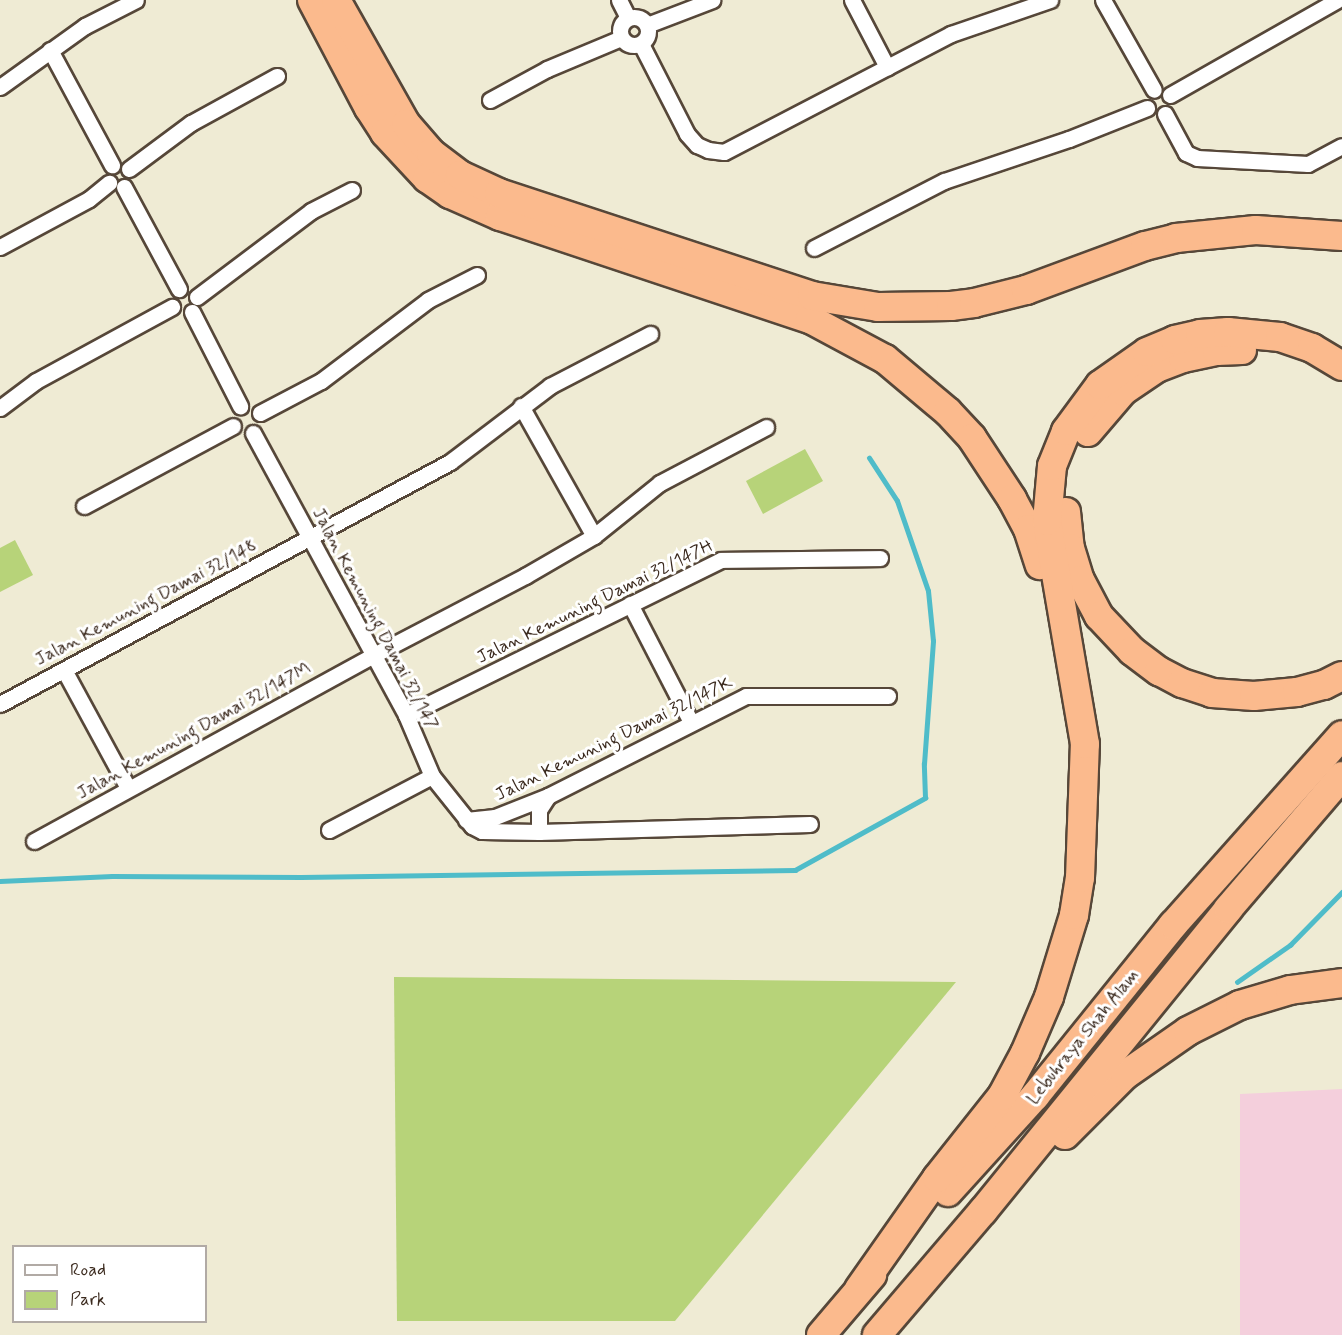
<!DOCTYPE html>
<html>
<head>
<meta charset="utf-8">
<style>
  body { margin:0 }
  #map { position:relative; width:1342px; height:1335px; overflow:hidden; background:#efebd4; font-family:Mynerve,sans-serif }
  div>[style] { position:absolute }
  .built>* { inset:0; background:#f4cfdc }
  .green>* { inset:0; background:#b7d379 }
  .stream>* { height:4.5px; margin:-2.25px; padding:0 2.25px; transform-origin:2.25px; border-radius:2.25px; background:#4fbcc9 }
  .roads { filter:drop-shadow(2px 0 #564739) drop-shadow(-2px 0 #564739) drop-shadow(0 2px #564739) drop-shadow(0 -2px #564739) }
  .street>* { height:15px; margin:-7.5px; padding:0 7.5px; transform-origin:7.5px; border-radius:7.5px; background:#fff }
  .street>.ring { margin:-7.5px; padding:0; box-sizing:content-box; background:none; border:15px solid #fff; border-radius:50% }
  .highway>* { height:28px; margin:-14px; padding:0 14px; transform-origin:14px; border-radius:14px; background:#fbba8d }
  span { translate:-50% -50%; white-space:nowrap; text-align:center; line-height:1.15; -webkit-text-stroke:6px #fff; paint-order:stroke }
  .street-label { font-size:18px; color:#3b2a1e }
  .legend { position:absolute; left:12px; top:1245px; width:195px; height:78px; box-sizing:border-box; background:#fff; border:2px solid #b1aaa5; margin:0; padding:8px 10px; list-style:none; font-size:18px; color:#3b2a1e }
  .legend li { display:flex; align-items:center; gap:12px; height:30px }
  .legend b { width:30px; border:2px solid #b1aaa5 }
</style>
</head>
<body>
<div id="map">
  <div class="built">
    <div style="clip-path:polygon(1342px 1089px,1342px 1335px,1240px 1335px,1240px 1094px)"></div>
  </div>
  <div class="green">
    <div style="clip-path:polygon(805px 449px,823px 481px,763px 514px,746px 481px)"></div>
    <div style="clip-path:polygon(15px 540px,33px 575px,0 592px,0 548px)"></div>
    <div style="clip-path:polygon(394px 977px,956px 982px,675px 1321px,397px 1321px)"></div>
  </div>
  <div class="stream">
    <div style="left:0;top:881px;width:112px;rotate:-2.6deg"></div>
    <div style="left:112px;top:876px;width:189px;rotate:0.3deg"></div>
    <div style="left:301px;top:877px;width:494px;rotate:-0.8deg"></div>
    <div style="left:795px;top:870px;width:149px;rotate:-29deg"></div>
    <div style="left:925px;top:798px;width:34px;rotate:-92deg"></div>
    <div style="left:924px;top:764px;width:123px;rotate:-85.8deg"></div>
    <div style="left:933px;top:641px;width:50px;rotate:-95.7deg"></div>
    <div style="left:928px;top:591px;width:95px;rotate:-109deg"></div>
    <div style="left:897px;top:501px;width:51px;rotate:-123.1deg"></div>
    <div style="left:1237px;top:982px;width:65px;rotate:-34.9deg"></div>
    <div style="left:1290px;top:945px;width:74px;rotate:-45.5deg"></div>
  </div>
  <div class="roads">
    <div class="street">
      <div style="left:619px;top:0;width:20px;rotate:63deg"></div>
      <div style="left:852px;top:0;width:76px;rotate:62.4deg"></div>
      <div style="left:1103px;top:0;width:103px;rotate:60.5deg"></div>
      <div class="ring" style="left:620px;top:17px;width:13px;height:13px"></div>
      <div style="left:647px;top:25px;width:70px;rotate:-21deg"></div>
      <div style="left:641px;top:44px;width:101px;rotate:62.9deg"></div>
      <div style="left:687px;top:134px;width:15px;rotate:48deg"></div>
      <div style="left:697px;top:145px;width:12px;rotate:24deg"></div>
      <div style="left:708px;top:150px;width:16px;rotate:7deg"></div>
      <div style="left:724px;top:152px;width:256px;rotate:-27.5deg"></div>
      <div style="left:951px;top:34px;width:105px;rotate:-19deg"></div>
      <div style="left:50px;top:50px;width:131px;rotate:61.7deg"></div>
      <div style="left:0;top:87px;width:105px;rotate:-35.7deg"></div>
      <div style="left:85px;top:26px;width:57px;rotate:-27deg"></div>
      <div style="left:1170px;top:95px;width:192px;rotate:-29.6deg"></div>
      <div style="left:490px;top:100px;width:65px;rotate:-28.5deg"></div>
      <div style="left:547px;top:69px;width:80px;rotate:-22.7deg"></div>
      <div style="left:1165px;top:114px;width:44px;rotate:61.7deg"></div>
      <div style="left:1186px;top:153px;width:12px;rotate:24deg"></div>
      <div style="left:1197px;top:158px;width:111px;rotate:3.1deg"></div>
      <div style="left:1308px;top:164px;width:38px;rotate:-28deg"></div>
      <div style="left:129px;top:169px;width:77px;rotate:-36.6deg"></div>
      <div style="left:191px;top:123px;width:98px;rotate:-28.7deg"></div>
      <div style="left:124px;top:187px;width:116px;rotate:61.7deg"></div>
      <div style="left:0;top:247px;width:101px;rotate:-28.3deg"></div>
      <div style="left:89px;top:199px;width:26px;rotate:-39deg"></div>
      <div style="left:814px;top:248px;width:146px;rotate:-27.3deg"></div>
      <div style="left:944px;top:181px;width:132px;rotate:-18.6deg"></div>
      <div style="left:1069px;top:139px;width:84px;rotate:-21.7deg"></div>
      <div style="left:197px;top:297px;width:143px;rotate:-37deg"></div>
      <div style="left:311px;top:211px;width:46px;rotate:-27.1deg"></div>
      <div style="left:192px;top:312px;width:106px;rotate:62.9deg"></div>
      <div style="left:521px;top:406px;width:149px;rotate:60.7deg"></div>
      <div style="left:0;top:408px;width:45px;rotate:-36.9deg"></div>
      <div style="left:36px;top:381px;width:155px;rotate:-28.6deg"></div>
      <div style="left:260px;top:413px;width:69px;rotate:-27.7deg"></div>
      <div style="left:321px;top:381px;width:134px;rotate:-37.1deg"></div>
      <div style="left:428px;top:300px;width:55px;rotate:-27deg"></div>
      <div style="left:253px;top:433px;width:321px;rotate:61.5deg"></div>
      <div style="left:406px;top:715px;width:66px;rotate:66.9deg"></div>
      <div style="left:432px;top:776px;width:64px;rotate:51.3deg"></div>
      <div style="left:472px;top:826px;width:11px;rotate:27deg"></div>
      <div style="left:482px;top:831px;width:57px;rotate:1deg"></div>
      <div style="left:539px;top:832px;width:271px;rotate:-1.7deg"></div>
      <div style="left:84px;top:506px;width:169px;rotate:-28.2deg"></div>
      <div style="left:630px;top:604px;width:133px;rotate:62.7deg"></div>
      <div style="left:64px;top:670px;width:134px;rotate:61.5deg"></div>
      <div style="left:0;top:704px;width:511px;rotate:-28.27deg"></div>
      <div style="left:450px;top:462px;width:126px;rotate:-37.2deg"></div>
      <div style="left:550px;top:386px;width:113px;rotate:-27.5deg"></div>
      <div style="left:406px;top:715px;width:351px;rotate:-26.2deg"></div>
      <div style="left:721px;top:560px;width:159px;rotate:-0.7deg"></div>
      <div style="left:466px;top:820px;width:29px;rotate:-6deg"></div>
      <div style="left:495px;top:817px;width:57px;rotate:-21.6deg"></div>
      <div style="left:548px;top:796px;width:222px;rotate:-26.8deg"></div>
      <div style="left:746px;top:696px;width:142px"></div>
      <div style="left:329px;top:830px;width:116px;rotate:-27.7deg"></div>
      <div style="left:539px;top:832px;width:22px;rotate:-90deg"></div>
      <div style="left:539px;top:810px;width:17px;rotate:-57deg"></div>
      <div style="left:34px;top:841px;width:385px;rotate:-28.7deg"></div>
      <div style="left:372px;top:656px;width:173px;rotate:-27.6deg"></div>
      <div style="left:525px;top:576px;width:80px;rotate:-30.1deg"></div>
      <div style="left:594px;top:536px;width:85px;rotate:-38.8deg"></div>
      <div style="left:660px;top:483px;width:120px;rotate:-27.8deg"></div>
    </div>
    <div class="highway">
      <div style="left:312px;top:0;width:122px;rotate:62.2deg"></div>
      <div style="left:369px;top:108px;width:30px;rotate:57deg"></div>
      <div style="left:385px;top:133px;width:62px;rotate:47deg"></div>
      <div style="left:427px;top:178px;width:28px;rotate:35deg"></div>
      <div style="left:450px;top:194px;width:55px;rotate:23.7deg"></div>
      <div style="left:500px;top:216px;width:327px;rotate:18.4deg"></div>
      <div style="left:810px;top:319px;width:85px;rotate:28.1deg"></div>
      <div style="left:885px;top:359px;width:82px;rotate:40.1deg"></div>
      <div style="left:948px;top:412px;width:35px;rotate:47deg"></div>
      <div style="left:972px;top:438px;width:73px;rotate:56.7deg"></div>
      <div style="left:1012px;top:499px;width:34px;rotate:62deg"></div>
      <div style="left:1028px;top:529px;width:38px;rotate:72deg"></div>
      <div style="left:336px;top:0;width:142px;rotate:60.6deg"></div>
      <div style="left:406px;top:124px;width:38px;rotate:49deg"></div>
      <div style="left:431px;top:153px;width:36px;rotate:37deg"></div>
      <div style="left:460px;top:175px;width:43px;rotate:24.8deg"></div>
      <div style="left:499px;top:193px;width:330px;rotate:18.2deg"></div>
      <div style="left:812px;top:296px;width:67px;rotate:9.5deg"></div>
      <div style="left:878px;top:307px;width:73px;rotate:-0.8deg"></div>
      <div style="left:951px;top:306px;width:23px;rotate:-7deg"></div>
      <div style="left:974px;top:303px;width:54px;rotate:-14deg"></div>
      <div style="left:1026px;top:290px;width:127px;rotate:-20.3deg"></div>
      <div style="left:1145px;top:246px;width:32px;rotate:-14deg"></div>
      <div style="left:1176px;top:238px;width:80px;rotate:-5.7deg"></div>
      <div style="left:1256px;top:230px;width:86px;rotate:4deg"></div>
      <div style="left:1088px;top:432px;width:54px;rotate:-49.5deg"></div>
      <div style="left:1123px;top:391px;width:41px;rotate:-34.1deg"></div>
      <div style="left:1157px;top:368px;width:28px;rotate:-21deg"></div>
      <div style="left:1183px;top:358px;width:35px;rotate:-12deg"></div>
      <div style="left:1217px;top:351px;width:25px;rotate:-2deg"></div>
      <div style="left:1066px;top:512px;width:36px;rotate:84deg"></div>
      <div style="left:1070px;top:548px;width:34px;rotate:73deg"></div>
      <div style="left:1080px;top:580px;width:41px;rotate:62.2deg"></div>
      <div style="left:1099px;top:616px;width:48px;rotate:46.7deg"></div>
      <div style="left:1132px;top:651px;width:34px;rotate:37deg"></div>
      <div style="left:1159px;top:671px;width:26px;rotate:28deg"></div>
      <div style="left:1182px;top:683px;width:32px;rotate:18deg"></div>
      <div style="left:1212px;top:693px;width:42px;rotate:4.1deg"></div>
      <div style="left:1254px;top:696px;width:43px;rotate:-5.3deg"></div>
      <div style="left:1297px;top:692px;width:28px;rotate:-15deg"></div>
      <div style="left:1324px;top:685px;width:20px;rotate:-27deg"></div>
      <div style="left:1065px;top:1135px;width:85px;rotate:-45deg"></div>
      <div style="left:1125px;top:1075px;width:77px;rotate:-34.9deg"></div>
      <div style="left:1188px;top:1031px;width:58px;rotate:-26.6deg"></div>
      <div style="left:1240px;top:1005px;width:52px;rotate:-16.7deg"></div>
      <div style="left:1290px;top:990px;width:52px;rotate:-7.7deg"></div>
      <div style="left:948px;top:1192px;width:130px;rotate:-47.8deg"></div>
      <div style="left:1035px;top:1096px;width:220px;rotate:-51.1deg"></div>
      <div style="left:1173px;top:925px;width:254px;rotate:-48.3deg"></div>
      <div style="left:859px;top:1289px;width:136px;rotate:-54.9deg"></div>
      <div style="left:937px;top:1178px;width:105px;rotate:-51.6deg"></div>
      <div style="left:1002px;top:1096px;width:49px;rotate:-61.9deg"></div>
      <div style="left:1025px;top:1053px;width:61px;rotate:-66.8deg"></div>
      <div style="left:1049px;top:997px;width:86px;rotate:-73deg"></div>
      <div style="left:1074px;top:915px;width:37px;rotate:-81deg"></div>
      <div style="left:1080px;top:878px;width:134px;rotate:-87.9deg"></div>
      <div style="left:1085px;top:744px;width:226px;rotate:-99.7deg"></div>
      <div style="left:1047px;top:521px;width:55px;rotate:-84.8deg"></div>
      <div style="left:1052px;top:466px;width:38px;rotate:-68deg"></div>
      <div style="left:1066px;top:431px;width:57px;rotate:-53.5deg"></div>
      <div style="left:1100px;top:385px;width:57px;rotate:-35.1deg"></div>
      <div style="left:1147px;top:352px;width:30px;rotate:-23deg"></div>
      <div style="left:1175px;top:340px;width:26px;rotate:-13deg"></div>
      <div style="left:1200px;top:334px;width:28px;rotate:-4deg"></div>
      <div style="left:1228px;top:332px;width:52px;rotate:5.5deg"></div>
      <div style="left:1280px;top:337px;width:34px;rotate:19deg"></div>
      <div style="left:1312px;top:348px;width:35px;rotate:31deg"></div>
      <div style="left:821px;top:1335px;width:79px;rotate:-49.6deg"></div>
      <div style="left:877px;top:1335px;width:163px;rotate:-49.5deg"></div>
      <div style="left:983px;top:1211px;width:389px;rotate:-50.9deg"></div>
      <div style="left:1228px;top:909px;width:175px;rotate:-49.4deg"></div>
    </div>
  </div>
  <div class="street-label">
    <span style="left:595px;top:602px;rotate:-26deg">Jalan Kemuning Damai 32/147H</span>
    <span style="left:146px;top:603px;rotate:-28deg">Jalan Kemuning Damai 32/148</span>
    <span style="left:375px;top:619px;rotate:62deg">Jalan Kemuning Damai 32/147</span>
    <span style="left:194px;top:731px;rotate:-29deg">Jalan Kemuning Damai 32/147M</span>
    <span style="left:614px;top:739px;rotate:-26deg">Jalan Kemuning Damai 32/147K</span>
    <span style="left:1083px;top:1037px;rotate:-51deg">Lebuhraya Shah Alam</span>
  </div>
  <ul class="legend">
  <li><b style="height:8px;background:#fff"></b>Road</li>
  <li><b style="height:16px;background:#b7d379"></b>Park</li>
  </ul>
</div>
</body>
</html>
